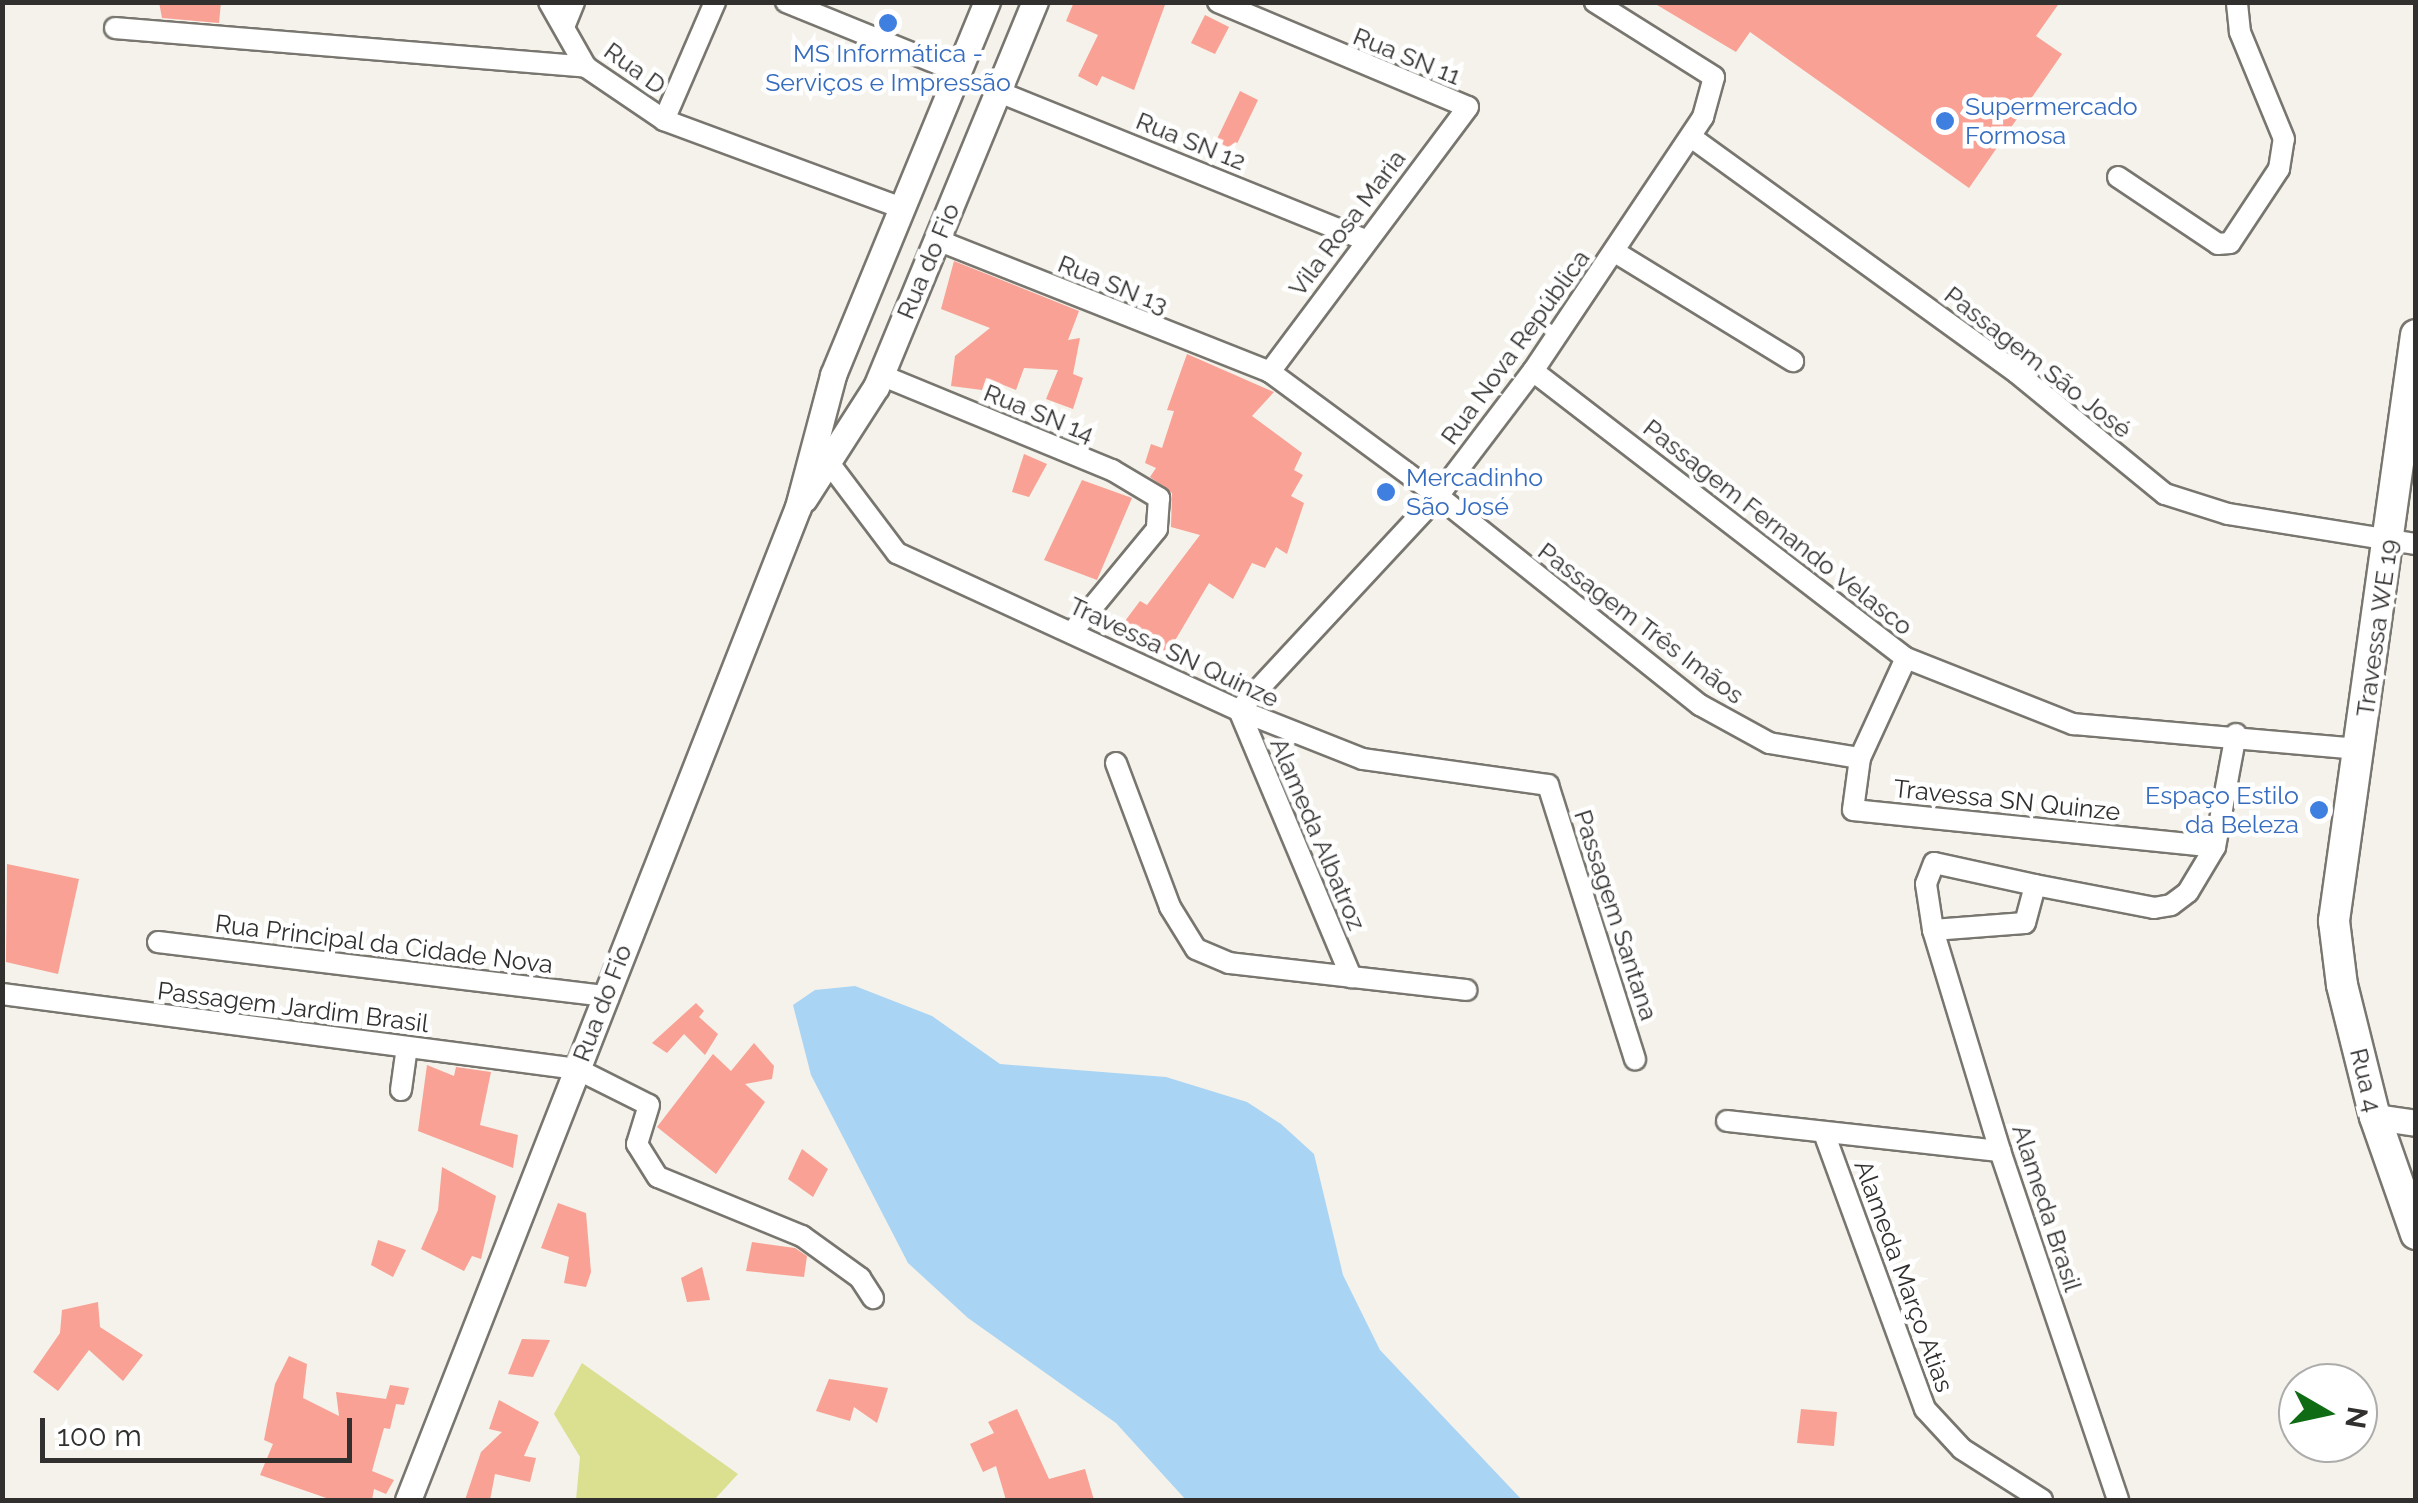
<!DOCTYPE html>
<html>
<head>
<meta charset="utf-8">
<style>
  body { margin:0 }
  #map { position:relative; width:2418px; height:1503px; overflow:hidden; background:#f4f2ea; font-family:Raleway,sans-serif }
  div>[style] { position:absolute }
  .green>* { inset:0; background:#dbdf90 }
  .water>* { inset:0; background:#a9d4f4 }
  .building>* { inset:0; background:#f8a194 }
  .roads { filter:drop-shadow(2px 0 #78766f) drop-shadow(-2px 0 #78766f) drop-shadow(0 2px #78766f) drop-shadow(0 -2px #78766f) }
  .minor>* { height:20px; margin:-10px; padding:0 10px; transform-origin:10px; border-radius:10px; background:#fff }
  .tertiary>* { height:25px; margin:-12.5px; padding:0 12.5px; transform-origin:12.5px; border-radius:12.5px; background:#fff }
  .secondary>* { height:30px; margin:-15px; padding:0 15px; transform-origin:15px; border-radius:15px; background:#fff }
  .dots>* { width:28px; height:28px; translate:-50% -50%; box-sizing:border-box; border:5px solid #fff; border-radius:50% }
  span { translate:-50% -50%; white-space:nowrap; text-align:center; line-height:1.15; -webkit-text-stroke:9px #fff; paint-order:stroke }
  .shop-label { font-size:25px; color:#366cbe }
  .left { translate:0 -50%; text-align:left }
  .right { translate:-100% -50%; text-align:right }
  .street-label { font-size:25px; color:#32302e }
  .frame { position:absolute; inset:0; border:5px solid #32302e; pointer-events:none }
  .north { position:absolute; left:2278px; top:1363px; width:100px; height:100px; box-sizing:border-box; background:#fff; border:2px solid #adacab; border-radius:50%; rotate:99deg; font-size:28px; font-weight:700; line-height:40px; text-align:center; color:#32302e }
  .north::after { content:''; display:block; margin:auto; width:35px; height:45px; background:#106b15; clip-path:polygon(50% 0,100% 100%,50% 72%,0 100%) }
  .scale { position:absolute; left:40px; top:1418px; width:312px; height:45px; box-sizing:border-box; border:5px solid #32302e; border-top:0; padding-left:12px; font-size:30px; line-height:35px; white-space:nowrap; color:#32302e; -webkit-text-stroke:8px #fff; paint-order:stroke }
</style>
</head>
<body>
<div id="map">
  <div class="green">
    <div style="clip-path:polygon(582px 1363px,738px 1474px,714px 1500px,576px 1500px,580px 1457px,554px 1414px)"></div>
  </div>
  <div class="water">
    <div style="clip-path:polygon(855px 986px,932px 1016px,1000px 1064px,1166px 1077px,1247px 1102px,1281px 1124px,1314px 1154px,1343px 1275px,1380px 1350px,1522px 1500px,1186px 1500px,1116px 1423px,968px 1318px,908px 1263px,811px 1075px,793px 1005px,815px 990px)"></div>
  </div>
  <div class="building">
    <div style="clip-path:polygon(159px 2px,221px 2px,219px 23px,162px 18px)"></div>
    <div style="clip-path:polygon(1074px 2px,1166px 2px,1134px 90px,1102px 76px,1097px 86px,1078px 76px,1098px 35px,1066px 21px)"></div>
    <div style="clip-path:polygon(1652px 2px,2060px 2px,2036px 36px,2062px 54px,1969px 188px,1750px 32px,1736px 52px)"></div>
    <div style="clip-path:polygon(1205px 15px,1229px 27px,1215px 54px,1191px 43px)"></div>
    <div style="clip-path:polygon(1240px 91px,1258px 100px,1234px 150px,1216px 141px)"></div>
    <div style="clip-path:polygon(954px 261px,1079px 311px,1068px 340px,1080px 338px,1073px 374px,1083px 378px,1073px 409px,1046px 399px,1058px 370px,1024px 368px,1016px 390px,986px 378px,982px 390px,951px 386px,955px 356px,990px 328px,941px 309px)"></div>
    <div style="clip-path:polygon(1187px 354px,1274px 392px,1252px 416px,1302px 453px,1294px 470px,1303px 475px,1291px 496px,1304px 503px,1287px 554px,1276px 547px,1265px 568px,1252px 563px,1233px 599px,1209px 583px,1167px 654px,1119px 629px,1140px 601px,1147px 605px,1200px 535px,1171px 527px,1172px 493px,1150px 477px,1156px 468px,1145px 463px,1151px 444px,1162px 448px,1174px 411px,1167px 410px)"></div>
    <div style="clip-path:polygon(1024px 454px,1047px 464px,1029px 497px,1012px 492px)"></div>
    <div style="clip-path:polygon(1082px 480px,1132px 498px,1097px 580px,1044px 560px)"></div>
    <div style="clip-path:polygon(7px 864px,79px 879px,58px 974px,6px 962px)"></div>
    <div style="clip-path:polygon(696px 1003px,704px 1011px,699px 1017px,718px 1034px,705px 1055px,684px 1034px,667px 1053px,652px 1043px)"></div>
    <div style="clip-path:polygon(754px 1043px,774px 1066px,772px 1079px,745px 1084px,765px 1102px,716px 1174px,657px 1127px,713px 1054px,731px 1071px)"></div>
    <div style="clip-path:polygon(427px 1065px,454px 1076px,456px 1067px,491px 1072px,480px 1125px,518px 1135px,513px 1168px,418px 1131px)"></div>
    <div style="clip-path:polygon(802px 1149px,828px 1169px,813px 1197px,788px 1179px)"></div>
    <div style="clip-path:polygon(442px 1167px,496px 1196px,481px 1259px,472px 1256px,464px 1271px,421px 1249px,438px 1210px)"></div>
    <div style="clip-path:polygon(558px 1203px,586px 1213px,591px 1272px,586px 1287px,564px 1283px,569px 1257px,541px 1248px)"></div>
    <div style="clip-path:polygon(378px 1240px,406px 1250px,393px 1277px,371px 1265px)"></div>
    <div style="clip-path:polygon(752px 1242px,795px 1248px,807px 1256px,804px 1277px,746px 1271px)"></div>
    <div style="clip-path:polygon(702px 1267px,710px 1300px,687px 1302px,681px 1278px)"></div>
    <div style="clip-path:polygon(98px 1302px,100px 1327px,143px 1355px,123px 1381px,89px 1350px,58px 1391px,33px 1372px,60px 1333px,62px 1310px)"></div>
    <div style="clip-path:polygon(522px 1339px,550px 1340px,533px 1377px,508px 1374px)"></div>
    <div style="clip-path:polygon(289px 1356px,307px 1364px,303px 1398px,339px 1416px,336px 1392px,386px 1399px,390px 1385px,409px 1388px,404px 1405px,396px 1404px,390px 1429px,384px 1428px,372px 1471px,394px 1480px,386px 1494px,374px 1489px,372px 1500px,332px 1500px,260px 1475px,273px 1444px,264px 1440px,275px 1384px)"></div>
    <div style="clip-path:polygon(829px 1379px,888px 1388px,877px 1423px,854px 1407px,850px 1421px,816px 1411px)"></div>
    <div style="clip-path:polygon(499px 1400px,539px 1422px,524px 1456px,536px 1458px,530px 1482px,495px 1474px,490px 1500px,465px 1500px,481px 1452px,502px 1432px,489px 1429px)"></div>
    <div style="clip-path:polygon(1017px 1409px,1049px 1479px,1085px 1469px,1094px 1500px,1006px 1500px,996px 1466px,983px 1472px,970px 1444px,994px 1433px,988px 1422px)"></div>
    <div style="clip-path:polygon(1801px 1409px,1837px 1412px,1834px 1446px,1797px 1443px)"></div>
  </div>
  <div class="roads">
    <div class="minor">
      <div style="left:549px;top:2px;width:75px;rotate:60.4deg"></div>
      <div style="left:586px;top:67px;width:94px;rotate:34.2deg"></div>
      <div style="left:664px;top:120px;width:254px;rotate:20.3deg"></div>
      <div style="left:786px;top:2px;width:186px;rotate:22.1deg"></div>
      <div style="left:1218px;top:2px;width:271px;rotate:22.8deg"></div>
      <div style="left:1468px;top:107px;width:331px;rotate:126.8deg"></div>
      <div style="left:564px;top:27px;width:27px;rotate:-68deg"></div>
      <div style="left:115px;top:28px;width:473px;rotate:4.7deg"></div>
      <div style="left:999px;top:92px;width:393px;rotate:22deg"></div>
      <div style="left:664px;top:120px;width:129px;rotate:-66.6deg"></div>
      <div style="left:1691px;top:137px;width:402px;rotate:35.9deg"></div>
      <div style="left:2017px;top:373px;width:191px;rotate:39.3deg"></div>
      <div style="left:2165px;top:494px;width:66px;rotate:17.6deg"></div>
      <div style="left:2228px;top:514px;width:190px;rotate:9.1deg"></div>
      <div style="left:2118px;top:177px;width:120px;rotate:33.8deg"></div>
      <div style="left:2218px;top:244px;width:12px;rotate:-5deg"></div>
      <div style="left:2230px;top:243px;width:89px;rotate:-56.5deg"></div>
      <div style="left:2279px;top:169px;width:30px;rotate:-81deg"></div>
      <div style="left:2284px;top:139px;width:116px;rotate:-112.4deg"></div>
      <div style="left:2240px;top:32px;width:30px;rotate:-96deg"></div>
      <div style="left:937px;top:240px;width:358px;rotate:21.6deg"></div>
      <div style="left:1270px;top:372px;width:209px;rotate:36.4deg"></div>
      <div style="left:1438px;top:496px;width:335px;rotate:38.6deg"></div>
      <div style="left:1700px;top:705px;width:79px;rotate:28.8deg"></div>
      <div style="left:1769px;top:743px;width:92px;rotate:9.4deg"></div>
      <div style="left:1615px;top:252px;width:209px;rotate:31.5deg"></div>
      <div style="left:1533px;top:371px;width:471px;rotate:37.6deg"></div>
      <div style="left:1906px;top:658px;width:180px;rotate:21.6deg"></div>
      <div style="left:2073px;top:724px;width:288px;rotate:5deg"></div>
      <div style="left:881px;top:375px;width:250px;rotate:22.4deg"></div>
      <div style="left:1112px;top:470px;width:55px;rotate:30.8deg"></div>
      <div style="left:1159px;top:498px;width:31px;rotate:94deg"></div>
      <div style="left:1157px;top:529px;width:134px;rotate:129.5deg"></div>
      <div style="left:820px;top:451px;width:128px;rotate:53deg"></div>
      <div style="left:897px;top:553px;width:376px;rotate:24.7deg"></div>
      <div style="left:1239px;top:710px;width:133px;rotate:21.6deg"></div>
      <div style="left:1363px;top:759px;width:187px;rotate:8deg"></div>
      <div style="left:1548px;top:785px;width:288px;rotate:72.4deg"></div>
      <div style="left:1906px;top:658px;width:110px;rotate:114.7deg"></div>
      <div style="left:1860px;top:758px;width:52px;rotate:97.7deg"></div>
      <div style="left:1853px;top:810px;width:364px;rotate:5.8deg"></div>
      <div style="left:1239px;top:710px;width:292px;rotate:-47.1deg"></div>
      <div style="left:1438px;top:496px;width:157px;rotate:-52.8deg"></div>
      <div style="left:1533px;top:371px;width:306px;rotate:-56.2deg"></div>
      <div style="left:1703px;top:117px;width:41px;rotate:-74.6deg"></div>
      <div style="left:1714px;top:77px;width:141px;rotate:-147.8deg"></div>
      <div style="left:1239px;top:710px;width:290px;rotate:67.2deg"></div>
      <div style="left:1116px;top:763px;width:154px;rotate:69.4deg"></div>
      <div style="left:1170px;top:907px;width:49px;rotate:58.2deg"></div>
      <div style="left:1196px;top:949px;width:36px;rotate:23deg"></div>
      <div style="left:1229px;top:963px;width:239px;rotate:6.5deg"></div>
      <div style="left:2035px;top:885px;width:103px;rotate:-167.7deg"></div>
      <div style="left:1934px;top:863px;width:22px;rotate:111deg"></div>
      <div style="left:1926px;top:884px;width:47px;rotate:81.3deg"></div>
      <div style="left:1933px;top:930px;width:231px;rotate:73.1deg"></div>
      <div style="left:2000px;top:1151px;width:368px;rotate:71.3deg"></div>
      <div style="left:1933px;top:930px;width:92px;rotate:-4.4deg"></div>
      <div style="left:2025px;top:923px;width:39px;rotate:-75deg"></div>
      <div style="left:2035px;top:885px;width:121px;rotate:10.9deg"></div>
      <div style="left:2154px;top:908px;width:17px;rotate:-10deg"></div>
      <div style="left:2171px;top:905px;width:21px;rotate:-37deg"></div>
      <div style="left:2188px;top:892px;width:52px;rotate:-59deg"></div>
      <div style="left:2215px;top:847px;width:115px;rotate:-79.5deg"></div>
      <div style="left:158px;top:942px;width:449px;rotate:6.9deg"></div>
      <div style="left:2px;top:994px;width:580px;rotate:7.43deg"></div>
      <div style="left:577px;top:1069px;width:80px;rotate:26.6deg"></div>
      <div style="left:649px;top:1105px;width:41px;rotate:107.1deg"></div>
      <div style="left:637px;top:1144px;width:39px;rotate:58deg"></div>
      <div style="left:658px;top:1177px;width:156px;rotate:22.3deg"></div>
      <div style="left:802px;top:1236px;width:72px;rotate:35.9deg"></div>
      <div style="left:860px;top:1278px;width:24px;rotate:57deg"></div>
      <div style="left:401px;top:1090px;width:43px;rotate:-82.1deg"></div>
      <div style="left:1727px;top:1121px;width:275px;rotate:6.3deg"></div>
      <div style="left:1824px;top:1133px;width:294px;rotate:69.9deg"></div>
      <div style="left:1925px;top:1409px;width:54px;rotate:47.2deg"></div>
      <div style="left:1962px;top:1449px;width:95px;rotate:32.5deg"></div>
    </div>
    <div class="tertiary">
      <div style="left:804px;top:499px;width:133px;rotate:-57.3deg"></div>
      <div style="left:876px;top:387px;width:417px;rotate:-67.6deg"></div>
      <div style="left:2375px;top:1117px;width:41px;rotate:8.3deg"></div>
      <div style="left:408px;top:1500px;width:1067px;rotate:-68.56deg"></div>
      <div style="left:798px;top:507px;width:137px;rotate:-75.1deg"></div>
      <div style="left:833px;top:375px;width:404px;rotate:-67.6deg"></div>
    </div>
    <div class="secondary">
      <div style="left:2416px;top:335px;width:592px;rotate:97.97deg"></div>
      <div style="left:2334px;top:921px;width:64px;rotate:82.9deg"></div>
      <div style="left:2342px;top:985px;width:136px;rotate:76deg"></div>
      <div style="left:2375px;top:1117px;width:124px;rotate:70.7deg"></div>
    </div>
  </div>
  <div class="dots">
    <div style="left:888px;top:23px;background:#3f7fe0"></div>
    <div style="left:1945px;top:121px;background:#3f7fe0"></div>
    <div style="left:1386px;top:492px;background:#3f7fe0"></div>
    <div style="left:2319px;top:810px;background:#3f7fe0"></div>
  </div>
  <div class="shop-label">
    <span style="left:888px;top:68px">MS Informática -<br>Serviços e Impressão</span>
    <span class="left" style="left:1965px;top:121px">Supermercado<br>Formosa</span>
    <span class="left" style="left:1406px;top:492px">Mercadinho<br>São José</span>
    <span class="right" style="left:2299px;top:810px">Espaço Estilo<br>da Beleza</span>
  </div>
  <div class="street-label">
    <span style="left:1407px;top:56px;rotate:22deg">Rua SN 11</span>
    <span style="left:635px;top:68px;rotate:36deg">Rua D</span>
    <span style="left:1191px;top:141px;rotate:22deg">Rua SN 12</span>
    <span style="left:1347px;top:223px;rotate:-53deg">Vila Rosa Maria</span>
    <span style="left:928px;top:261px;rotate:-67deg">Rua do Fio</span>
    <span style="left:1113px;top:284px;rotate:22deg">Rua SN 13</span>
    <span style="left:1515px;top:347px;rotate:-54deg">Rua Nova República</span>
    <span style="left:2038px;top:362px;rotate:38deg">Passagem São José</span>
    <span style="left:1039px;top:413px;rotate:22deg">Rua SN 14</span>
    <span style="left:1778px;top:527px;rotate:38deg">Passagem Fernando Velasco</span>
    <span style="left:1641px;top:623px;rotate:37deg">Passagem Três Imãos</span>
    <span style="left:2377px;top:628px;rotate:-82deg">Travessa WE 19</span>
    <span style="left:1174px;top:652px;rotate:25deg">Travessa SN Quinze</span>
    <span style="left:2007px;top:800px;rotate:6deg">Travessa SN Quinze</span>
    <span style="left:1318px;top:834px;rotate:67deg">Alameda Albatroz</span>
    <span style="left:1616px;top:915px;rotate:72deg">Passagem Santana</span>
    <span style="left:384px;top:944px;rotate:7deg">Rua Principal da Cidade Nova</span>
    <span style="left:602px;top:1003px;rotate:-69deg">Rua do Fio</span>
    <span style="left:293px;top:1007px;rotate:7deg">Passagem Jardim Brasil</span>
    <span style="left:2366px;top:1080px;rotate:76deg">Rua 4</span>
    <span style="left:2047px;top:1208px;rotate:72deg">Alameda Brasil</span>
    <span style="left:1904px;top:1276px;rotate:70deg">Alameda Março Atias</span>
  </div>
  <div class="frame"></div>
  <div class="north">N</div>
  <div class="scale">100 m</div>
</div>
</body>
</html>
